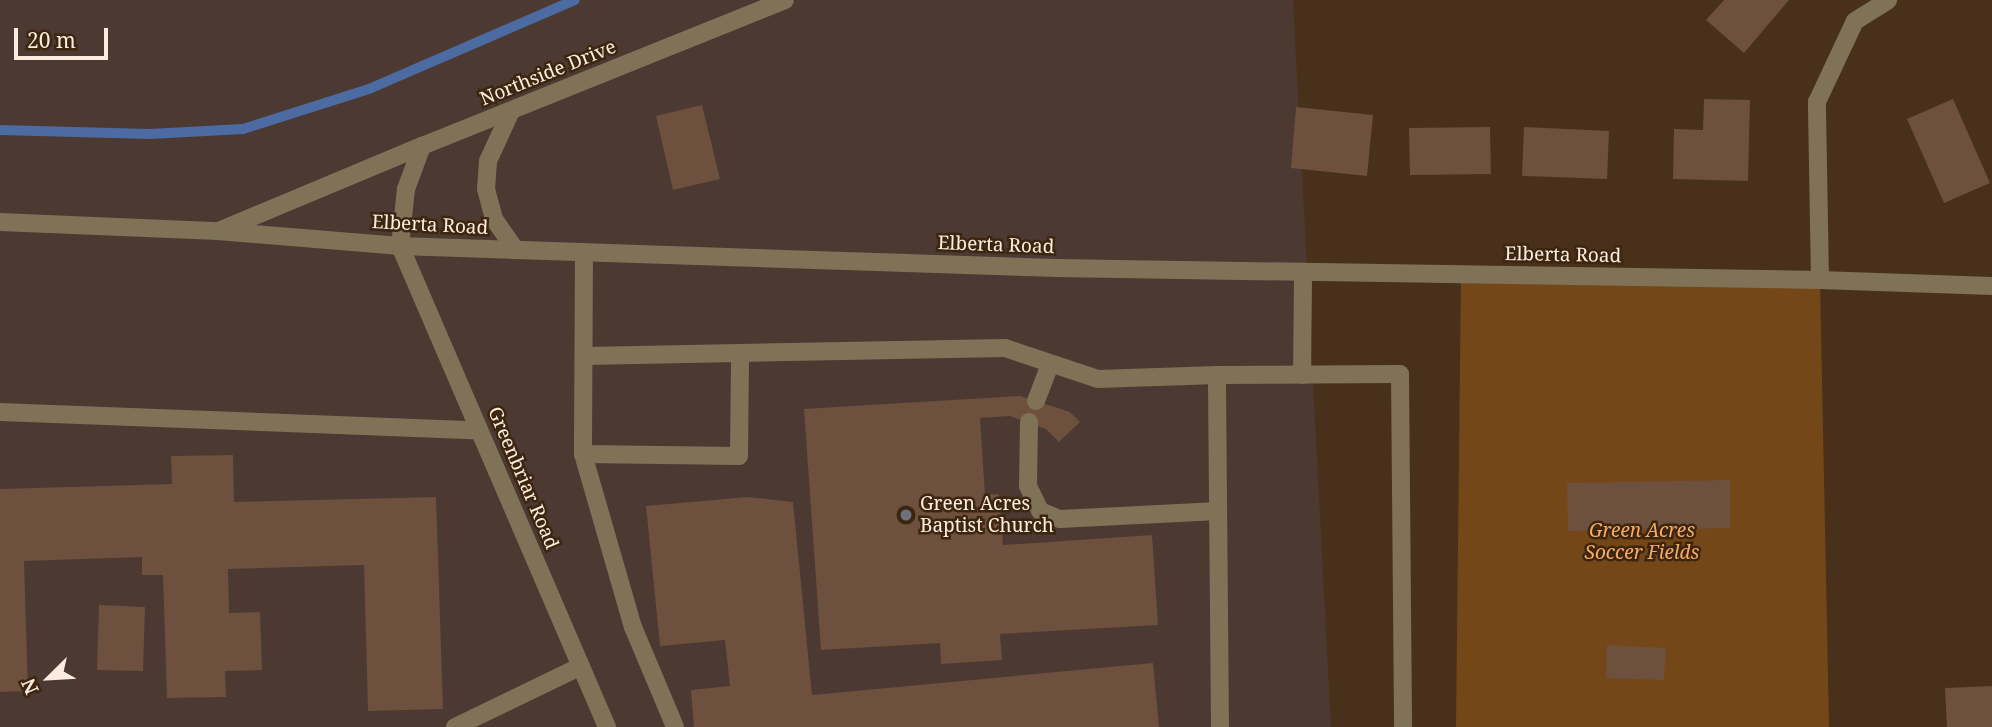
<!DOCTYPE html>
<html>
<head>
<meta charset="utf-8">
<style>
  body { margin:0 }
  #map { position:relative; width:1992px; height:727px; overflow:hidden; background:#48301a; font-family:"Noto Serif",serif }
  div>[style] { position:absolute }
  .commercial>* { inset:0; background:#4c3932 }
  .green>* { inset:0; background:#744718 }
  .stream>* { height:10px; margin:-5px; padding:0 5px; transform-origin:5px; border-radius:5px; background:#4c6ba2 }
  .building>* { inset:0; background:#6d503d }
  .minor>* { height:18px; margin:-9px; padding:0 9px; transform-origin:9px; border-radius:9px; background:#7f7257 }
  .dots>* { width:19px; height:19px; translate:-50% -50%; box-sizing:border-box; border:4px solid #3d2610; border-radius:50% }
  span { translate:-50% -50%; white-space:nowrap; text-align:center; line-height:1.15; -webkit-text-stroke:5px #3d2610; paint-order:stroke }
  .street-label { font-size:19px; color:#fbecdf }
  .poi-label { font-size:19px; color:#fbecdf }
  .left { translate:0 -50%; text-align:left }
  .park-label { font-size:19px; color:#f7ac65; font-style:italic }
  .north { position:absolute; left:14px; top:643px; width:70px; height:70px; -webkit-text-stroke:5px #3d2610; paint-order:stroke; rotate:246deg; font-size:19px; font-weight:700; line-height:28px; text-align:center; color:#fbecdf }
  .north::after { content:''; display:block; margin:auto; width:24px; height:32px; background:#fbecdf; clip-path:polygon(50% 0,100% 100%,50% 72%,0 100%) }
  .scale { position:absolute; left:14px; top:28px; width:94px; height:32px; box-sizing:border-box; border:4px solid #fbecdf; border-top:0; padding-left:9px; font-size:21px; line-height:24px; white-space:nowrap; color:#fbecdf; -webkit-text-stroke:5px #3d2610; paint-order:stroke }
</style>
</head>
<body>
<div id="map">
  <div class="commercial">
    <div style="clip-path:polygon(0 0,1293px 0,1331px 727px,0 727px)"></div>
  </div>
  <div class="green">
    <div style="clip-path:polygon(1461px 274px,1820px 280px,1829px 727px,1456px 727px)"></div>
  </div>
  <div class="stream">
    <div style="left:0;top:130px;width:150px;rotate:1.5deg"></div>
    <div style="left:150px;top:134px;width:93px;rotate:-3.1deg"></div>
    <div style="left:243px;top:129px;width:132px;rotate:-17.6deg"></div>
    <div style="left:369px;top:89px;width:224px;rotate:-23.4deg"></div>
  </div>
  <div class="building">
    <div style="clip-path:polygon(1724px 0,1789px 0,1744px 53px,1706px 20px)"></div>
    <div style="clip-path:polygon(1704px 99px,1750px 100px,1748px 181px,1673px 179px,1674px 129px,1703px 130px)"></div>
    <div style="clip-path:polygon(1953px 99px,1990px 183px,1944px 203px,1907px 119px)"></div>
    <div style="clip-path:polygon(702px 105px,720px 179px,673px 190px,656px 116px)"></div>
    <div style="clip-path:polygon(1296px 107px,1373px 115px,1367px 176px,1291px 168px)"></div>
    <div style="clip-path:polygon(1490px 127px,1491px 174px,1410px 175px,1409px 128px)"></div>
    <div style="clip-path:polygon(1524px 127px,1609px 131px,1607px 179px,1522px 176px)"></div>
    <div style="clip-path:polygon(1020px 396px,1070px 412px,1080px 422px,1059px 442px,1046px 429px,1010px 416px,980px 418px,985px 495px,999px 494px,1003px 545px,1152px 535px,1158px 625px,1000px 634px,1002px 660px,941px 664px,940px 643px,821px 650px,804px 409px)"></div>
    <div style="clip-path:polygon(233px 455px,234px 502px,436px 497px,443px 709px,368px 711px,364px 565px,228px 569px,229px 613px,260px 612px,262px 670px,225px 671px,226px 697px,167px 698px,163px 575px,142px 575px,142px 557px,24px 561px,28px 691px,0 692px,0 489px,172px 484px,171px 456px)"></div>
    <div style="clip-path:polygon(1730px 480px,1730px 528px,1568px 531px,1567px 483px)"></div>
    <div style="clip-path:polygon(748px 497px,793px 502px,812px 695px,1153px 663px,1159px 727px,694px 727px,691px 690px,730px 686px,725px 640px,660px 646px,646px 506px)"></div>
    <div style="clip-path:polygon(99px 605px,145px 607px,143px 671px,97px 670px)"></div>
    <div style="clip-path:polygon(1607px 645px,1666px 648px,1664px 680px,1606px 678px)"></div>
    <div style="clip-path:polygon(1992px 686px,1992px 727px,1947px 727px,1945px 688px)"></div>
  </div>
  <div class="minor">
    <div style="left:511px;top:111px;width:55px;rotate:114.7deg"></div>
    <div style="left:488px;top:161px;width:28px;rotate:94deg"></div>
    <div style="left:486px;top:189px;width:31px;rotate:75deg"></div>
    <div style="left:494px;top:219px;width:38px;rotate:55deg"></div>
    <div style="left:0;top:222px;width:218px;rotate:2.4deg"></div>
    <div style="left:218px;top:231px;width:183px;rotate:4.7deg"></div>
    <div style="left:400px;top:246px;width:657px;rotate:1.92deg"></div>
    <div style="left:1057px;top:268px;width:763px;rotate:0.9deg"></div>
    <div style="left:1820px;top:280px;width:172px;rotate:2deg"></div>
    <div style="left:221px;top:230px;width:218px;rotate:-22.7deg"></div>
    <div style="left:584px;top:252px;width:202px;rotate:90.3deg"></div>
    <div style="left:583px;top:454px;width:180px;rotate:73.9deg"></div>
    <div style="left:633px;top:627px;width:108px;rotate:67.2deg"></div>
    <div style="left:1820px;top:280px;width:178px;rotate:-91deg"></div>
    <div style="left:1817px;top:102px;width:89px;rotate:-64.9deg"></div>
    <div style="left:1855px;top:21px;width:39px;rotate:-32deg"></div>
    <div style="left:585px;top:356px;width:420px;rotate:-1.1deg"></div>
    <div style="left:1005px;top:348px;width:98px;rotate:18.4deg"></div>
    <div style="left:1098px;top:379px;width:119px;rotate:-1.9deg"></div>
    <div style="left:1302px;top:375px;width:103px;rotate:-89.4deg"></div>
    <div style="left:1036px;top:401px;width:39px;rotate:-69deg"></div>
    <div style="left:0;top:412px;width:479px;rotate:2.2deg"></div>
    <div style="left:1029px;top:422px;width:64px;rotate:90.9deg"></div>
    <div style="left:1028px;top:486px;width:28px;rotate:64deg"></div>
    <div style="left:1040px;top:511px;width:22px;rotate:22deg"></div>
    <div style="left:1060px;top:519px;width:158px;rotate:-2.9deg"></div>
    <div style="left:583px;top:454px;width:156px;rotate:0.7deg"></div>
    <div style="left:739px;top:456px;width:102px;rotate:-89.4deg"></div>
    <div style="left:455px;top:727px;width:140px;rotate:-25.8deg"></div>
    <div style="left:607px;top:727px;width:524px;rotate:-113.28deg"></div>
    <div style="left:400px;top:246px;width:57px;rotate:-84deg"></div>
    <div style="left:406px;top:189px;width:46px;rotate:-69.6deg"></div>
    <div style="left:422px;top:146px;width:391px;rotate:-21.9deg"></div>
    <div style="left:1220px;top:727px;width:352px;rotate:-90.5deg"></div>
    <div style="left:1217px;top:375px;width:183px;rotate:-0.3deg"></div>
    <div style="left:1400px;top:374px;width:353px;rotate:89.5deg"></div>
  </div>
  <div class="dots">
    <div style="left:906px;top:515px;background:#6b7280"></div>
  </div>
  <div class="street-label">
    <span style="left:548px;top:73px;rotate:-22deg">Northside Drive</span>
    <span style="left:430px;top:225px;rotate:3deg">Elberta Road</span>
    <span style="left:996px;top:245px;rotate:2deg">Elberta Road</span>
    <span style="left:1563px;top:255px;rotate:1deg">Elberta Road</span>
    <span style="left:523px;top:478px;rotate:67deg">Greenbriar Road</span>
  </div>
  <div class="poi-label">
    <span class="left" style="left:920px;top:515px">Green Acres<br>Baptist Church</span>
  </div>
  <div class="park-label">
    <span style="left:1642px;top:542px">Green Acres<br>Soccer Fields</span>
  </div>
  <div class="north">N</div>
  <div class="scale">20 m</div>
</div>
</body>
</html>
